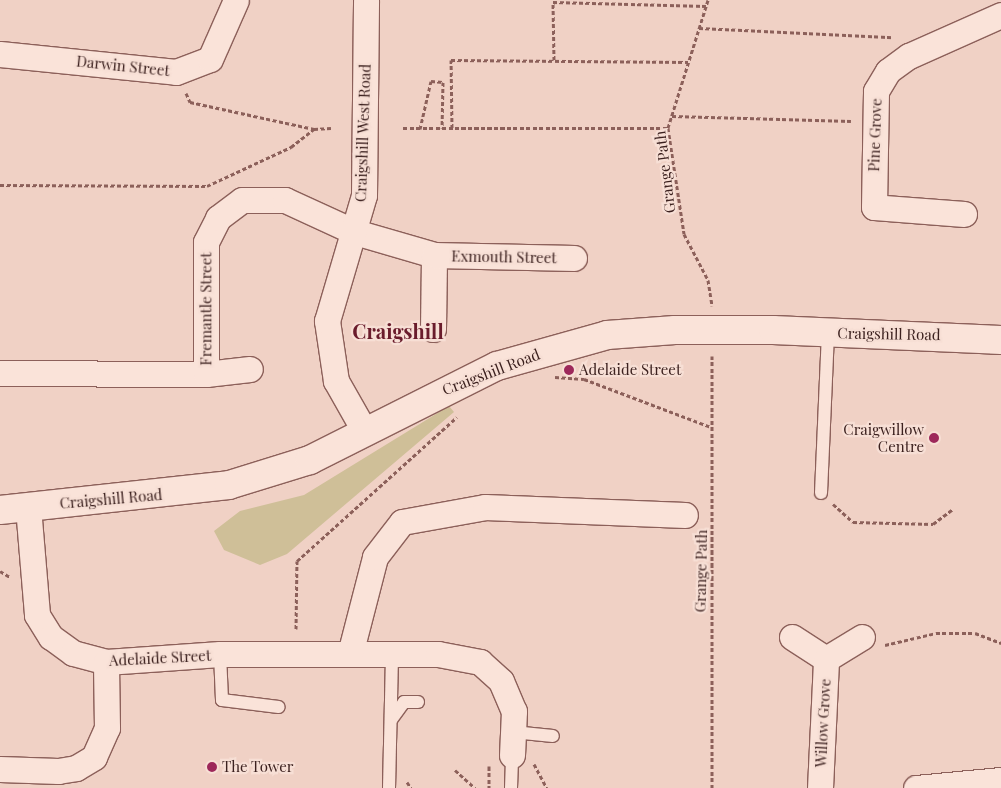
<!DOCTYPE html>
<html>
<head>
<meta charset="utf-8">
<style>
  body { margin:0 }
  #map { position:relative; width:1001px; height:788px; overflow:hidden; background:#f0d1c5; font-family:"Playfair Display",serif }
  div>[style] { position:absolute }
  .green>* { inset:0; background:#cfbf98 }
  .path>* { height:3px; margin-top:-1.5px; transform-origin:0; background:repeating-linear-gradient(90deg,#8c605a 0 4px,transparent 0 6.5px) }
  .roads { filter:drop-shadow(1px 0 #8c605a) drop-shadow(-1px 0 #8c605a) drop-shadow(0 1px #8c605a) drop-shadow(0 -1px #8c605a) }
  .service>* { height:12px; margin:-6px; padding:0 6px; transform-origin:6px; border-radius:6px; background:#fae3d9 }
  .minor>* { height:25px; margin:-12.5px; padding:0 12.5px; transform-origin:12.5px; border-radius:12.5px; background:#fae3d9 }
  .tertiary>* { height:28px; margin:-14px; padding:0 14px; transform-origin:14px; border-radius:14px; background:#fae3d9 }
  .dots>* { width:14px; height:14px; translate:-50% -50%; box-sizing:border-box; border:2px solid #f7dfd5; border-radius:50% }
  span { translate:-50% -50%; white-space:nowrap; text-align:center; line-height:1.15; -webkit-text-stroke:4.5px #f7dfd5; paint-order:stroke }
  .street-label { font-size:15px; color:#3c211f }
  .poi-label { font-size:15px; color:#3c211f }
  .left { translate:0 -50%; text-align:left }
  .right { translate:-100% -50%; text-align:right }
  .district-label { font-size:20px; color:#6a1c2c; font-weight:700 }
</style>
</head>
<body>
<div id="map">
  <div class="green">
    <div style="clip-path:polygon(449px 406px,454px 412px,287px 554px,260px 565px,224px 550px,214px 531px,240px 511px,304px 495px)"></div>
  </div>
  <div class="path">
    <div style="left:708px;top:0;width:134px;rotate:107.4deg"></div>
    <div style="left:668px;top:128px;width:107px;rotate:81.4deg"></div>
    <div style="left:684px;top:234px;width:52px;rotate:62.4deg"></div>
    <div style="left:708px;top:280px;width:26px;rotate:81deg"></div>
    <div style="left:699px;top:28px;width:194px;rotate:2.7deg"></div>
    <div style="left:554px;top:60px;width:58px;rotate:-91deg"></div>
    <div style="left:553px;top:2px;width:153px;rotate:1.5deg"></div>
    <div style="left:186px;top:93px;width:10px;rotate:66deg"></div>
    <div style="left:190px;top:102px;width:127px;rotate:12.3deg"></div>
    <div style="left:314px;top:129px;width:17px;rotate:-3deg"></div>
    <div style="left:672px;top:116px;width:179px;rotate:1.6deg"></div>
    <div style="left:403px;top:128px;width:265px"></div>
    <div style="left:452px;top:128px;width:68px;rotate:-90.8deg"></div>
    <div style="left:451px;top:60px;width:237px;rotate:0.5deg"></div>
    <div style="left:420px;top:129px;width:49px;rotate:-77.1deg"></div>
    <div style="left:431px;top:81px;width:12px;rotate:5deg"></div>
    <div style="left:443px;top:82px;width:46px;rotate:91.2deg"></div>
    <div style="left:0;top:185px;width:207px;rotate:0.3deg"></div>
    <div style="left:207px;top:186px;width:93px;rotate:-24.9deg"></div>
    <div style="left:291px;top:147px;width:29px;rotate:-38deg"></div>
    <div style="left:555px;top:377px;width:29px;rotate:4deg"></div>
    <div style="left:584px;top:379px;width:136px;rotate:20.7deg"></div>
    <div style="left:833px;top:504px;width:27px;rotate:42deg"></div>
    <div style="left:853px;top:522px;width:80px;rotate:1.4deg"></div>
    <div style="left:933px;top:524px;width:25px;rotate:-37deg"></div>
    <div style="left:0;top:571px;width:12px;rotate:31deg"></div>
    <div style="left:296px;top:629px;width:68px;rotate:-89.2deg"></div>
    <div style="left:297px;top:561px;width:215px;rotate:-42deg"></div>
    <div style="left:885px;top:645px;width:52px;rotate:-13.2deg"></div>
    <div style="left:936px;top:633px;width:39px"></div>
    <div style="left:975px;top:633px;width:28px;rotate:21deg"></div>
    <div style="left:534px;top:764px;width:27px;rotate:62deg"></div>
    <div style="left:489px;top:766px;width:22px;rotate:90deg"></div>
    <div style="left:455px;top:770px;width:27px;rotate:42deg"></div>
    <div style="left:407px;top:782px;width:7px;rotate:56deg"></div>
    <div style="left:712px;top:788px;width:432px;rotate:-90deg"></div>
  </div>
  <div class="roads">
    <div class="service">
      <div style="left:821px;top:493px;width:160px;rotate:-87.5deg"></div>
      <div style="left:220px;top:654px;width:46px;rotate:87.5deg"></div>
      <div style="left:222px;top:700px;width:57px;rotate:7deg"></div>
      <div style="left:391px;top:720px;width:22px;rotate:-54deg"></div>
      <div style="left:404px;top:702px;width:14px"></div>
      <div style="left:513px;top:732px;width:40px;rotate:5.7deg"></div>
      <div style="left:389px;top:788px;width:134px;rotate:-88.7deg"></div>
      <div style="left:511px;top:788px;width:33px;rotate:-88deg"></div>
    </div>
    <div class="minor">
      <div style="left:0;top:54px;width:177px;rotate:5.8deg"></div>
      <div style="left:176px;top:72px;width:36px;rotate:-21deg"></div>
      <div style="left:210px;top:59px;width:64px;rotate:-66.2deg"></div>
      <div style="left:964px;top:214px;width:90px;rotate:-175.6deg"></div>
      <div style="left:874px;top:207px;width:116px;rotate:-89deg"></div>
      <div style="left:876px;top:91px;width:23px;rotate:-59deg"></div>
      <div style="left:888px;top:71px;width:26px;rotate:-36deg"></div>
      <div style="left:909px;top:56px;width:101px;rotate:-24deg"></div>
      <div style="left:433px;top:329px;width:74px;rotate:-89.2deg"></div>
      <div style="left:0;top:373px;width:206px;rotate:0.3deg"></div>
      <div style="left:206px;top:374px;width:132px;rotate:-90deg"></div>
      <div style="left:206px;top:242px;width:27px;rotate:-63deg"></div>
      <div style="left:218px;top:218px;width:30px;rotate:-37deg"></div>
      <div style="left:242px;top:200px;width:43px"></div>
      <div style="left:285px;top:200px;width:77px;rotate:24.6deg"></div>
      <div style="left:355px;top:232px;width:82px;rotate:16.2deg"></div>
      <div style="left:434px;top:255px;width:140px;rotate:1.2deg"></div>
      <div style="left:206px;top:374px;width:44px;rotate:-6.5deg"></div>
      <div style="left:365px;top:432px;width:59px;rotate:-119.6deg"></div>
      <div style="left:336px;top:381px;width:61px;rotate:-98.5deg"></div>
      <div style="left:327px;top:321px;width:131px;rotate:-73.6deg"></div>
      <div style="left:364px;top:195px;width:195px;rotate:-89.4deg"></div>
      <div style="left:28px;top:507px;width:108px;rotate:85.2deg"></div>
      <div style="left:37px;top:615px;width:26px;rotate:58deg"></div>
      <div style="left:51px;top:637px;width:27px;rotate:36deg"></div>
      <div style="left:73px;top:653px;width:34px;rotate:15deg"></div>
      <div style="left:106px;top:662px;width:114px;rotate:-4deg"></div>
      <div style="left:220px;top:654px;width:218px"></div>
      <div style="left:438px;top:654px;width:43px;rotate:10.8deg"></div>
      <div style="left:480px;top:662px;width:28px;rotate:42deg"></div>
      <div style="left:501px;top:681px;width:33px;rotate:67deg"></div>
      <div style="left:514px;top:711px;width:44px;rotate:92.6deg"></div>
      <div style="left:792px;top:637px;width:40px;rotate:32.9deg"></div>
      <div style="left:350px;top:654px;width:100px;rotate:-75.5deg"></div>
      <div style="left:375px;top:557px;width:44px;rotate:-52.4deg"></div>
      <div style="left:402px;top:522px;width:84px;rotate:-10.2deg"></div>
      <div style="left:485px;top:507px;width:200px;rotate:2.3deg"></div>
      <div style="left:0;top:769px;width:58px;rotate:2deg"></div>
      <div style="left:58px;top:771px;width:18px;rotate:-9deg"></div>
      <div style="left:76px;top:768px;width:21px;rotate:-31deg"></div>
      <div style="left:94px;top:757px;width:32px;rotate:-66deg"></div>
      <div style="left:107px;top:728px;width:66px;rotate:-90.9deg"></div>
      <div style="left:820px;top:788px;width:129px;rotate:-87.3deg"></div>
      <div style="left:826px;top:659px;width:42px;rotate:-31.4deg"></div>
      <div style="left:916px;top:788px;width:85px;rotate:-5.4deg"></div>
    </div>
    <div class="tertiary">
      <div style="left:0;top:510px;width:230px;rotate:-6.2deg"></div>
      <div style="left:229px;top:485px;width:85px;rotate:-17.2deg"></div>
      <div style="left:310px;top:460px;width:209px;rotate:-26.7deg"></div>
      <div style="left:497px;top:366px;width:114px;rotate:-15.7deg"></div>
      <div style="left:607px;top:335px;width:68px;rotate:-4.2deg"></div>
      <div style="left:675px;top:330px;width:98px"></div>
      <div style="left:773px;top:330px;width:228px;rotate:2.5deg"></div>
    </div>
  </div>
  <div class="dots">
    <div style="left:569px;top:370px;background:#9d285a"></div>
    <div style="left:934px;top:438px;background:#9d285a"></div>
    <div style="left:212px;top:767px;background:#9d285a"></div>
  </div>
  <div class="street-label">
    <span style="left:123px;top:66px;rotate:6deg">Darwin Street</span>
    <span style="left:363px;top:133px;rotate:-88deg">Craigshill West Road</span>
    <span style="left:875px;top:135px;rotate:-88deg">Pine Grove</span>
    <span style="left:665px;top:172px;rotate:-97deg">Grange Path</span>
    <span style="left:504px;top:257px;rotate:1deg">Exmouth Street</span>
    <span style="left:206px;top:309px;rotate:-90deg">Fremantle Street</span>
    <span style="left:889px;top:334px;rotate:1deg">Craigshill Road</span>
    <span style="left:491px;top:372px;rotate:-21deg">Craigshill Road</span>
    <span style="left:111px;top:499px;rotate:-5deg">Craigshill Road</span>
    <span style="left:701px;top:571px;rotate:-89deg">Grange Path</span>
    <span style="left:160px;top:658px;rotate:-3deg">Adelaide Street</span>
    <span style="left:823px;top:723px;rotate:-87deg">Willow Grove</span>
  </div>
  <div class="poi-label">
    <span class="left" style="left:579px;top:370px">Adelaide Street</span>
    <span class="right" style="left:924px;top:438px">Craigwillow<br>Centre</span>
    <span class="left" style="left:222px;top:767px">The Tower</span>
  </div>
  <div class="district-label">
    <span style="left:398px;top:330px">Craigshill</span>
  </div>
</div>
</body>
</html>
